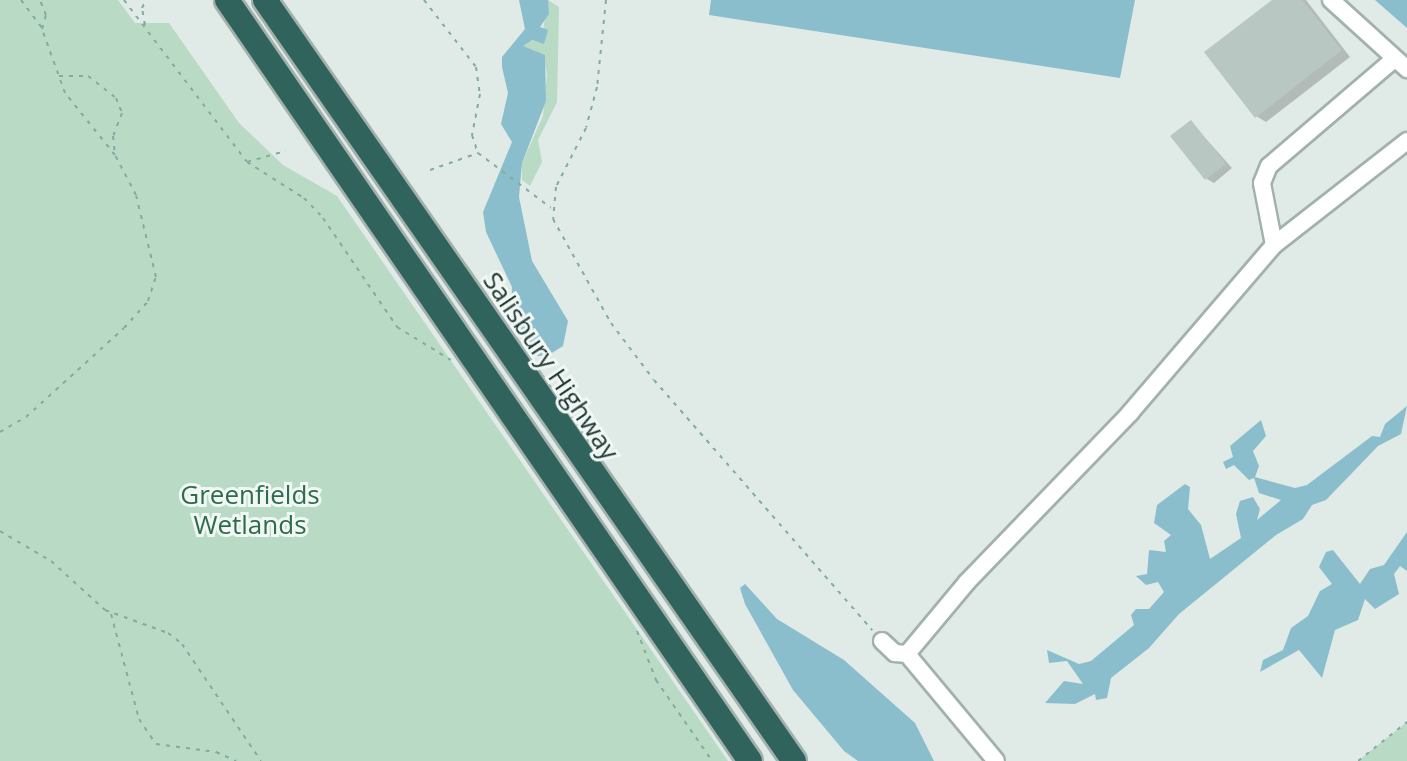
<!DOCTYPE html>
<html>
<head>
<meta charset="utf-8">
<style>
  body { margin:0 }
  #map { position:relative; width:1407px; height:761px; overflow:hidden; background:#e0eae6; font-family:"Open Sans",sans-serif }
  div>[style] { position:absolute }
  .green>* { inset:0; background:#b9dac4 }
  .water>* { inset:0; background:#8abecc }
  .shadow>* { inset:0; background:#0003 }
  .building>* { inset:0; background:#b8c7c2 }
  .path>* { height:2px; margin-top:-1px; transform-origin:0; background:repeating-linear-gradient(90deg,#82aca1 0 4px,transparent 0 10px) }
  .roads { filter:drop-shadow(2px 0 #a3b1ad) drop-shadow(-2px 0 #a3b1ad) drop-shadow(0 2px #a3b1ad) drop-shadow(0 -2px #a3b1ad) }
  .minor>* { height:16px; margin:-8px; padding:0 8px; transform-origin:8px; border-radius:8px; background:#fff }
  .highway>* { height:24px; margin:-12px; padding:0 12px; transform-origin:12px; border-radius:12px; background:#2f635c }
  span { translate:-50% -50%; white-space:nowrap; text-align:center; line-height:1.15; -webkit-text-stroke:6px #f0f7f4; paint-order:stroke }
  .street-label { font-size:26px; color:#223934 }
  .park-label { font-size:26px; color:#2e6d4b }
</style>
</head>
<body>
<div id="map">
  <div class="green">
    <div style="clip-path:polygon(0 0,118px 0,135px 23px,169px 23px,239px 123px,283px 165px,337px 196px,728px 761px,0 761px)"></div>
    <div style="clip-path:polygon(548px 0,559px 7px,557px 102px,538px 140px,542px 162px,530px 186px,522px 180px,522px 163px,543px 116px,547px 75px,544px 55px,522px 46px,531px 40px,541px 43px)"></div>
    <div style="clip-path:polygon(1407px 722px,1407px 761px,1358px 761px)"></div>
  </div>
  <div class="water">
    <div style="clip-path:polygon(519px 0,548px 0,549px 14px,540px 27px,548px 30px,544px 44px,532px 40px,523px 46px,545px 55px,546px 101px,522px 163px,519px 197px,532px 261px,568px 321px,563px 346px,547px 356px,537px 356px,511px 322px,512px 287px,486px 232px,483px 212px,512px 142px,501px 124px,508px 93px,502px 67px,502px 57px,525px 29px)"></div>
    <div style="clip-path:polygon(711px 0,1135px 0,1120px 78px,709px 15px)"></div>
    <div style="clip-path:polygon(1375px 0,1407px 0,1407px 28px)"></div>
    <div style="clip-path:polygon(1407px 406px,1401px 434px,1378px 446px,1326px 500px,1312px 505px,1303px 519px,1276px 535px,1179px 614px,1149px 648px,1111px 678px,1107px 698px,1096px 700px,1095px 694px,1075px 704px,1045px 703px,1064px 681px,1083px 684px,1067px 661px,1049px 663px,1047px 650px,1079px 664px,1091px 661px,1134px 625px,1131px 615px,1136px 609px,1149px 609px,1164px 592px,1158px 582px,1146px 585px,1136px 576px,1147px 574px,1149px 550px,1166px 552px,1164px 541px,1171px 535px,1154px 523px,1157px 505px,1185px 484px,1190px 487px,1188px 509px,1201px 525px,1210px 559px,1241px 538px,1236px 514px,1240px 501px,1253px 497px,1260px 509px,1257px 520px,1281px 500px,1259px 493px,1254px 478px,1249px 480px,1234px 465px,1226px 469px,1223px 462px,1233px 457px,1230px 446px,1261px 420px,1266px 436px,1253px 451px,1259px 466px,1255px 477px,1295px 488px,1307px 485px,1372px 436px,1380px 437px,1385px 424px)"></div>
    <div style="clip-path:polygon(1407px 532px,1407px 571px,1400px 566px,1394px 574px,1399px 594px,1375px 609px,1365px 599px,1358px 620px,1335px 630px,1322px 678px,1299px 650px,1260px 672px,1263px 660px,1283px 650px,1291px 628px,1308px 616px,1320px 591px,1332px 584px,1319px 567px,1326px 552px,1333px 550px,1360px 584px,1370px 569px,1384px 565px)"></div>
    <div style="clip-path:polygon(745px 584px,777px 619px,844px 660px,915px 723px,934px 761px,858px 761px,844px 751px,793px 690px,745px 604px,740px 588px)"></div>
  </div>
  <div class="shadow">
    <div style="clip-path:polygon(1275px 0,1306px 0,1350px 57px,1266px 122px,1256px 116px)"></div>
    <div style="clip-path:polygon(1191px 122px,1232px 168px,1214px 183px,1207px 179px)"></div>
  </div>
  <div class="building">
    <div style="clip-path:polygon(1272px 0,1302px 0,1342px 50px,1255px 118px,1204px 52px)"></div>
    <div style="clip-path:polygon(1191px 120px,1226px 164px,1205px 180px,1170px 136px)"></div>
  </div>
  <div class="path">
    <div style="left:21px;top:0;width:35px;rotate:53deg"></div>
    <div style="left:124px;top:0;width:203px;rotate:52.8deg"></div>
    <div style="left:247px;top:162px;width:67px;rotate:32.3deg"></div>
    <div style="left:304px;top:198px;width:28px;rotate:46deg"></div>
    <div style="left:323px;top:218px;width:132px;rotate:55.8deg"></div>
    <div style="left:397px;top:327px;width:63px;rotate:31.4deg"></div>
    <div style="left:424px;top:0;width:85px;rotate:52.2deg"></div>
    <div style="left:476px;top:67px;width:27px;rotate:82deg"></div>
    <div style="left:480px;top:94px;width:42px;rotate:101deg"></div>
    <div style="left:472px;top:135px;width:19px;rotate:72deg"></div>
    <div style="left:606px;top:0;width:87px;rotate:95.9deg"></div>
    <div style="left:597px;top:87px;width:42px;rotate:105deg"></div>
    <div style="left:586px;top:128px;width:66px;rotate:117deg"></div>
    <div style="left:556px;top:187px;width:32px;rotate:95deg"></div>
    <div style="left:553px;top:219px;width:119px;rotate:60.9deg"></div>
    <div style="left:611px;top:323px;width:71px;rotate:53deg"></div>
    <div style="left:654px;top:380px;width:332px;rotate:48.9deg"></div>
    <div style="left:145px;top:25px;width:17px;rotate:-100deg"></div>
    <div style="left:142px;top:8px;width:9px;rotate:-63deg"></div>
    <div style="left:59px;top:76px;width:29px"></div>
    <div style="left:88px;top:76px;width:36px;rotate:38deg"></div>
    <div style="left:116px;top:98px;width:16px;rotate:68deg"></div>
    <div style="left:122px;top:113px;width:25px;rotate:111deg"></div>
    <div style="left:113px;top:136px;width:18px;rotate:84deg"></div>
    <div style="left:247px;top:162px;width:40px;rotate:-16deg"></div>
    <div style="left:430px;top:170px;width:51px;rotate:-19.5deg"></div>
    <div style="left:478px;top:153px;width:91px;rotate:37deg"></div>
    <div style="left:0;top:432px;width:30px;rotate:-30deg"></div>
    <div style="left:26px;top:417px;width:132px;rotate:-42.2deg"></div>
    <div style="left:124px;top:328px;width:36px;rotate:-48deg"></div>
    <div style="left:148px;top:301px;width:25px;rotate:-72deg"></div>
    <div style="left:156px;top:277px;width:84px;rotate:-103.7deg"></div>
    <div style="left:136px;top:195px;width:45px;rotate:-117.7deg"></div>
    <div style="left:115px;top:155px;width:80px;rotate:-128.9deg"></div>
    <div style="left:65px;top:93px;width:68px;rotate:-109.8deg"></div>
    <div style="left:42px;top:29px;width:15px;rotate:-74deg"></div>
    <div style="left:46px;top:15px;width:16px;rotate:-112deg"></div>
    <div style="left:0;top:531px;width:59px;rotate:30.5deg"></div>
    <div style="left:51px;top:561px;width:73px;rotate:42.2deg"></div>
    <div style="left:105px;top:610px;width:67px;rotate:20.1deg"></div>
    <div style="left:168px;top:633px;width:18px;rotate:38deg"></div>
    <div style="left:182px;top:644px;width:141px;rotate:56deg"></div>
    <div style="left:111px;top:614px;width:109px;rotate:75.1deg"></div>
    <div style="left:139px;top:719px;width:30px;rotate:56deg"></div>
    <div style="left:156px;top:744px;width:61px;rotate:7.6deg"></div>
    <div style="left:216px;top:752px;width:22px;rotate:24deg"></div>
    <div style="left:637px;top:631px;width:53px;rotate:68.8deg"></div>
    <div style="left:656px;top:680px;width:98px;rotate:55.3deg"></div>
    <div style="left:1358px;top:761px;width:63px;rotate:-38.5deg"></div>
  </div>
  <div class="roads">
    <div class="minor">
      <div style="left:1331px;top:0;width:103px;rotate:42.2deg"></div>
      <div style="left:1274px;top:245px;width:63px;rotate:-101deg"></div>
      <div style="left:1262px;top:183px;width:18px;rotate:-68deg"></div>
      <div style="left:1269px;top:166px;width:163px;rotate:-40.5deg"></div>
      <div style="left:882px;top:641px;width:18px;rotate:43deg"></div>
      <div style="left:895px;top:653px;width:12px;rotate:5deg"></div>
      <div style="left:907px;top:654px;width:139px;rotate:50.2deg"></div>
      <div style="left:907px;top:654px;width:94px;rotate:-50.2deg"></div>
      <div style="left:967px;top:582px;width:235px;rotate:-46deg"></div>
      <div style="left:1130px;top:413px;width:221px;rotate:-49.4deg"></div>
      <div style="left:1274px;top:245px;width:169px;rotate:-38deg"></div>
    </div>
    <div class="highway">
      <div style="left:227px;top:0;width:923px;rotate:55.5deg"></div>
      <div style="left:265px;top:0;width:927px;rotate:55.2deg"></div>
    </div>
  </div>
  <div class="street-label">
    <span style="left:551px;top:366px;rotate:56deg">Salisbury Highway</span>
  </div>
  <div class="park-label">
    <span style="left:250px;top:510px">Greenfields<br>Wetlands</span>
  </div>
</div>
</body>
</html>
